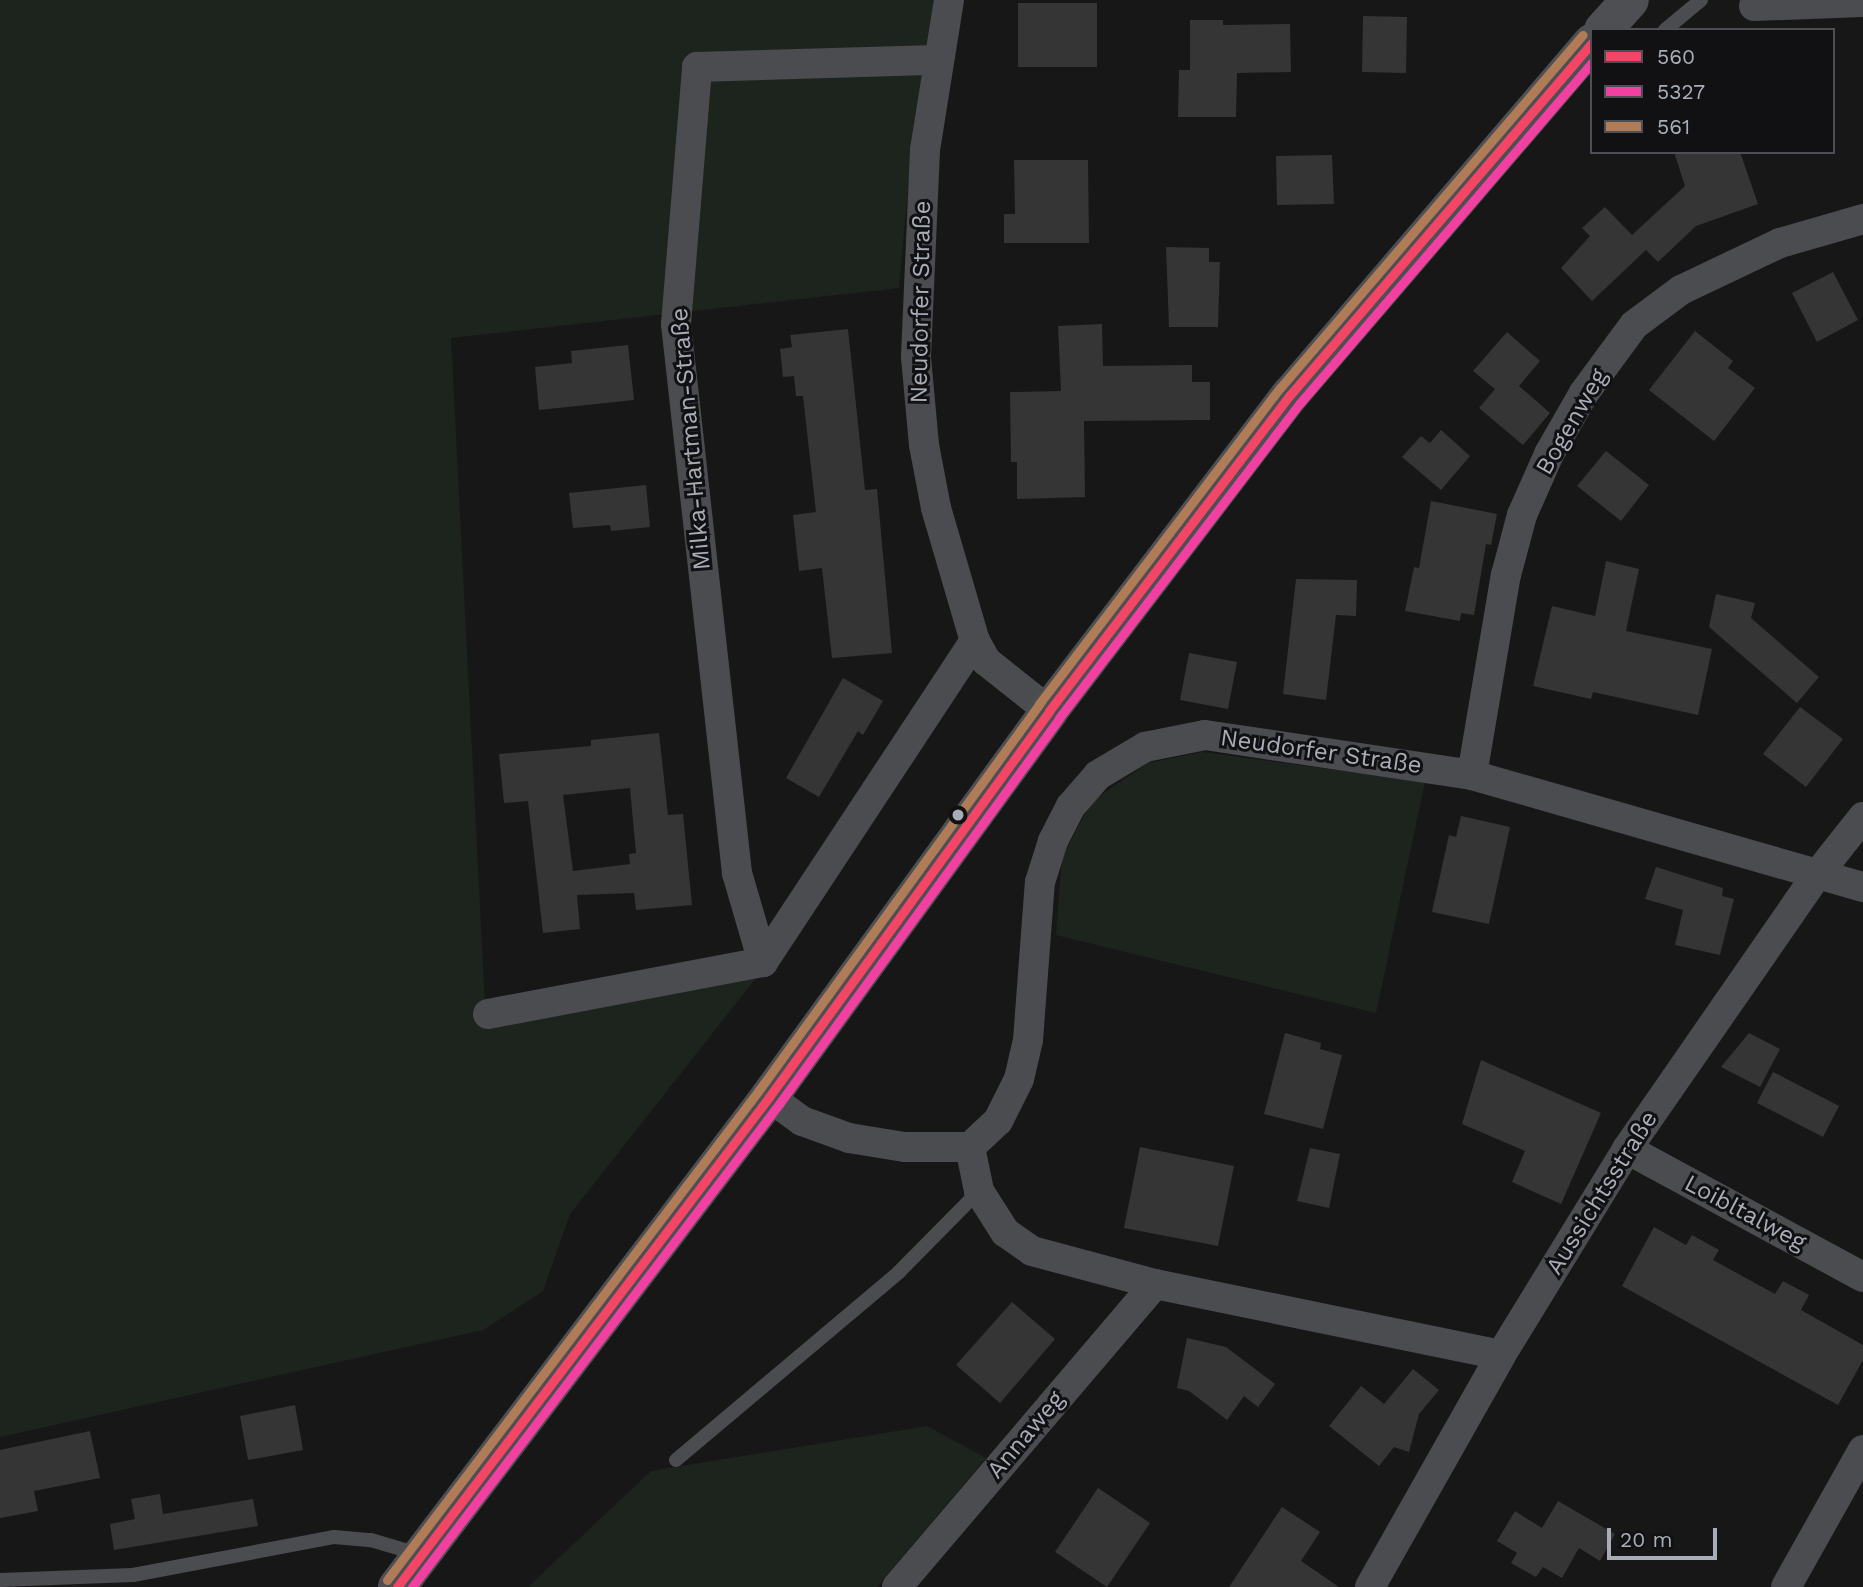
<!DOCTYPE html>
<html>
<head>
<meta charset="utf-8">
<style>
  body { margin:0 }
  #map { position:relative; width:1863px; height:1587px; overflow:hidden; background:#171717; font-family:"Work Sans",sans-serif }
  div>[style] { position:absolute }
  .green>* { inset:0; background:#1d241e }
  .building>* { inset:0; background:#353536 }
  .service>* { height:14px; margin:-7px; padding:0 7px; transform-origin:7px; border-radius:7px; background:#4b4c50 }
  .minor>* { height:30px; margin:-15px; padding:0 15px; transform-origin:15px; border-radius:15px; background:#4b4c50 }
  .primary>* { height:38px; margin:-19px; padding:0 19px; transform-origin:19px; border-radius:19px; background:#4d4f52 }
  .bus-1>* { height:9px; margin:-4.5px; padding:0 4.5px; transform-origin:4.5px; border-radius:4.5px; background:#f34667 }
  .bus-2>* { height:9px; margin:-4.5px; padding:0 4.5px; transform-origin:4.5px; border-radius:4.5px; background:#f240a1 }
  .bus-3>* { height:9px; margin:-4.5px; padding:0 4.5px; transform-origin:4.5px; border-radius:4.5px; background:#b07c57 }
  .dots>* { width:19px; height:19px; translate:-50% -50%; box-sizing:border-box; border:4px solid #111113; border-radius:50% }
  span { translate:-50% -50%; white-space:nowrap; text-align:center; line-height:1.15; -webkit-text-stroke:6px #111113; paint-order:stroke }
  .street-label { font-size:24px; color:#a8adb8 }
  .legend { position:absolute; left:1590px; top:28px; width:245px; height:126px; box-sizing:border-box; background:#111113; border:2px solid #4d4f55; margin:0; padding:9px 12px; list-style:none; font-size:21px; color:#a8adb8 }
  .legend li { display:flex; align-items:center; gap:14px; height:35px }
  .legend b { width:35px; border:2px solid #4d4f55 }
  .scale { position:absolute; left:1607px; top:1528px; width:110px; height:32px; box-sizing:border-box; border:4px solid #a8adb8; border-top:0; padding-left:9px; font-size:21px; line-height:24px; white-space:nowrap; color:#a8adb8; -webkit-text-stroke:5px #111113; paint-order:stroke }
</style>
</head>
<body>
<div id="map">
  <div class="green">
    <div style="clip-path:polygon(0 0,939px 0,914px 123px,899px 288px,451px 338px,485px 1005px,756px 978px,570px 1214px,543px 1291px,483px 1330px,0 1437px)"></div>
    <div style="clip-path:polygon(1202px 752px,1425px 782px,1376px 1013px,1056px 935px,1062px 858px,1091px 802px,1148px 763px)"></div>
    <div style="clip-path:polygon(927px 1426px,986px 1458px,877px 1587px,528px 1587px,651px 1471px)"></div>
  </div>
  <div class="building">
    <div style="clip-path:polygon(1018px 3px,1097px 3px,1097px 67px,1018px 67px)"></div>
    <div style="clip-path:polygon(1363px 16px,1407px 17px,1406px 73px,1362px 72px)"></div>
    <div style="clip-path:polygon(1190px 20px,1223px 20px,1223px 25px,1290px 24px,1291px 72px,1237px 73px,1236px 117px,1178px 117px,1179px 70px,1190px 70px)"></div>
    <div style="clip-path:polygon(1674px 152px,1740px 152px,1758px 204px,1696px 226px,1658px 262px,1646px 250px,1592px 301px,1561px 268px,1590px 236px,1582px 228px,1605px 207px,1632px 235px,1685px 186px)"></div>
    <div style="clip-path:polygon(1332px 155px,1334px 204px,1277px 205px,1276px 156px)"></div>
    <div style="clip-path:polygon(1014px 160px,1088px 160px,1089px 243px,1004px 243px,1004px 214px,1015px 214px)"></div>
    <div style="clip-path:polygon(1166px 247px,1209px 248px,1209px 262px,1220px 262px,1218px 327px,1169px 327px)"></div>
    <div style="clip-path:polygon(1833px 272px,1858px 320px,1817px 342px,1792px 293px)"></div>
    <div style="clip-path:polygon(1102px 324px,1103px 366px,1192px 365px,1192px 382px,1210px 382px,1210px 420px,1084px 421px,1085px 497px,1017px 499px,1017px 462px,1011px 462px,1010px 392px,1061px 391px,1058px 326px)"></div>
    <div style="clip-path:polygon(848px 329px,865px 490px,877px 489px,892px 653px,832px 658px,822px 568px,799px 571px,793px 515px,816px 512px,803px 396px,796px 396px,794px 376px,783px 377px,780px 349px,792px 347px,790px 335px)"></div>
    <div style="clip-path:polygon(1695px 331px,1733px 361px,1728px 368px,1755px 388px,1714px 441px,1649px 390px)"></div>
    <div style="clip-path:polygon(1507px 332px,1540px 361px,1519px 386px,1550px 413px,1523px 445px,1479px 408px,1495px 389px,1473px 371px)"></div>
    <div style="clip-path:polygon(628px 345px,634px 400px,539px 410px,535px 367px,572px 363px,571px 351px)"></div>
    <div style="clip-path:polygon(1441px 430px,1470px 456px,1441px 490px,1402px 457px,1421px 436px,1430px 443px)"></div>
    <div style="clip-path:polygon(1606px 451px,1649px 485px,1621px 521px,1577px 486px)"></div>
    <div style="clip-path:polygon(646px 485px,650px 527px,611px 531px,610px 525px,573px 528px,569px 493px)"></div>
    <div style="clip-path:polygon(1431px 501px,1497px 514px,1491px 545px,1486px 544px,1474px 615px,1461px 613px,1460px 621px,1405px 611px,1414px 567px,1419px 568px)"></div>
    <div style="clip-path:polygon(1606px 561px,1639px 569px,1626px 631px,1712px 649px,1698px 715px,1593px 692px,1591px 699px,1533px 686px,1552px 606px,1595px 616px)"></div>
    <div style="clip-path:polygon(1296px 579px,1357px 580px,1356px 616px,1336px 615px,1326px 700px,1283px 694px)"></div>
    <div style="clip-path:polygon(1716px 594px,1755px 603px,1751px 618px,1819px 677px,1797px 703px,1709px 627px)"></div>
    <div style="clip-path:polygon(1189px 653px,1237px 662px,1228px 709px,1180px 700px)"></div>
    <div style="clip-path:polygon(843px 678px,883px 701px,863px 735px,858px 731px,819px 797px,786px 778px)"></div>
    <div style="clip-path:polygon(1800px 707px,1843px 739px,1806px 787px,1763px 754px)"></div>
    <div style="clip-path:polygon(evenodd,659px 733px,668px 815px,683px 814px,692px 905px,636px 910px,634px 893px,577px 895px,580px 929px,543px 933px,528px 801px,504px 803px,499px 754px,591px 746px,591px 740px,659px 733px,630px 788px,636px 853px,629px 854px,630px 864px,573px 871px,563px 795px,630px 788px)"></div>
    <div style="clip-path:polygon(1461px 816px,1510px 827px,1489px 924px,1432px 912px,1449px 835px,1456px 837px)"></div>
    <div style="clip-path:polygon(1656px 867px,1723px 888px,1722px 896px,1734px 899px,1720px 955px,1675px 945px,1683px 910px,1645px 899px)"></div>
    <div style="clip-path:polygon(1285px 1033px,1321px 1043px,1320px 1049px,1342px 1055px,1323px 1129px,1264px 1114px)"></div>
    <div style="clip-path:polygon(1749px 1033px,1780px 1049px,1760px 1087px,1721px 1067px)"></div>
    <div style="clip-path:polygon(1481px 1060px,1601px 1113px,1561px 1204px,1512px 1182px,1525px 1151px,1462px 1124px)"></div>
    <div style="clip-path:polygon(1773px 1072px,1839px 1106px,1823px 1137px,1757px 1103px)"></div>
    <div style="clip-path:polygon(1140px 1147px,1234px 1166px,1218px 1246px,1124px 1228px)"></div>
    <div style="clip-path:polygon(1310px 1148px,1340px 1154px,1329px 1208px,1297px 1201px)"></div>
    <div style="clip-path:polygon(1654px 1227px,1686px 1245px,1692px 1235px,1719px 1250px,1713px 1260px,1775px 1294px,1783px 1281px,1809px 1295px,1801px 1310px,1863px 1345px,1863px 1360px,1838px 1405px,1622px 1286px)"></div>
    <div style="clip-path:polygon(1012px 1302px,1055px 1339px,1000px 1403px,956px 1365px)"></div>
    <div style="clip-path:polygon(1187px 1338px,1226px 1347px,1275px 1384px,1258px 1407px,1244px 1396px,1227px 1420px,1189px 1391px,1177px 1388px)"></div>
    <div style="clip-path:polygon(1413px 1369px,1439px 1390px,1419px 1414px,1409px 1452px,1394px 1447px,1379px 1466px,1329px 1426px,1361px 1386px,1384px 1404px)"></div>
    <div style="clip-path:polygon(295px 1405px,303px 1450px,248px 1460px,240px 1416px)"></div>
    <div style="clip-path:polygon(90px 1431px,100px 1478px,34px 1491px,38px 1511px,0 1518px,0 1450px)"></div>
    <div style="clip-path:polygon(1098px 1488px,1150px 1523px,1107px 1587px,1055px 1552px)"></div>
    <div style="clip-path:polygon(160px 1494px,163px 1514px,253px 1499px,258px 1526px,114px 1550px,110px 1524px,135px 1519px,131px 1499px)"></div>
    <div style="clip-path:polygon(1558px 1501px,1615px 1534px,1600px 1561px,1579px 1548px,1562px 1578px,1543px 1567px,1536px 1577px,1511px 1563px,1517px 1553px,1497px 1541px,1515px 1511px,1542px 1528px)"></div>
    <div style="clip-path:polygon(1282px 1507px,1320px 1532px,1301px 1561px,1339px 1587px,1229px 1587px)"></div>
  </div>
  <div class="service">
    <div style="left:1665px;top:30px;width:47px;rotate:-39.8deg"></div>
    <div style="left:676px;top:1460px;width:292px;rotate:-40.1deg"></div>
    <div style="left:899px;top:1272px;width:114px;rotate:-45.4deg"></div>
    <div style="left:0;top:1580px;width:133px;rotate:-2.2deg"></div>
    <div style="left:133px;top:1575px;width:205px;rotate:-10.7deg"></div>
    <div style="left:334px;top:1537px;width:37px;rotate:5deg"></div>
    <div style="left:371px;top:1540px;width:49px;rotate:16.6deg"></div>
  </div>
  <div class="minor">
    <div style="left:949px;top:0;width:152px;rotate:99.1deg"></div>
    <div style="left:925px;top:150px;width:207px;rotate:92.5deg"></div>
    <div style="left:916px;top:357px;width:88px;rotate:84.8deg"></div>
    <div style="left:924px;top:445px;width:64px;rotate:79.2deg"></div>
    <div style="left:936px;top:508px;width:139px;rotate:73.7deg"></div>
    <div style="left:975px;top:641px;width:23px;rotate:61deg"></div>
    <div style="left:986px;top:661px;width:80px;rotate:38.4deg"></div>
    <div style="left:1754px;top:6px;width:109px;rotate:-2.1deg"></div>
    <div style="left:1472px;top:775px;width:203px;rotate:-80.4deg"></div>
    <div style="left:1506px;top:575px;width:62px;rotate:-75.1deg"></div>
    <div style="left:1522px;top:515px;width:67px;rotate:-66.1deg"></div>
    <div style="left:1549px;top:454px;width:70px;rotate:-60.2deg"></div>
    <div style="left:1584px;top:393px;width:84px;rotate:-53.7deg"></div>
    <div style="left:1634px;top:325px;width:59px;rotate:-36.7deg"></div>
    <div style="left:1681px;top:290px;width:110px;rotate:-25.4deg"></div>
    <div style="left:1780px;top:243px;width:86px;rotate:-16.1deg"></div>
    <div style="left:763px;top:962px;width:93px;rotate:-106.3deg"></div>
    <div style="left:737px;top:873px;width:552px;rotate:-96.34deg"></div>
    <div style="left:676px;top:324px;width:258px;rotate:-85.3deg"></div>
    <div style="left:697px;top:67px;width:240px;rotate:-1.7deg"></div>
    <div style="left:763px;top:962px;width:385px;rotate:-56.6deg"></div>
    <div style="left:488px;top:1014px;width:280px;rotate:-10.7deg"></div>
    <div style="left:769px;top:1097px;width:41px;rotate:36deg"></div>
    <div style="left:802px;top:1121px;width:50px;rotate:19.9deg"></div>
    <div style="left:849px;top:1138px;width:56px;rotate:9.3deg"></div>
    <div style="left:904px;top:1147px;width:66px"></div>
    <div style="left:970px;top:1147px;width:38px;rotate:-43deg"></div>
    <div style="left:998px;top:1121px;width:47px;rotate:-63.4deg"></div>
    <div style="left:1019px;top:1079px;width:40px;rotate:-77deg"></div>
    <div style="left:1028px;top:1040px;width:158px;rotate:-85.7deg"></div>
    <div style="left:1040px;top:882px;width:43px;rotate:-72.4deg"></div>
    <div style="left:1053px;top:841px;width:39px;rotate:-63deg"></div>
    <div style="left:1071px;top:806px;width:41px;rotate:-48.9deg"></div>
    <div style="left:1098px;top:775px;width:55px;rotate:-30.8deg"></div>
    <div style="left:1145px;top:747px;width:61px;rotate:-11.3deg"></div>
    <div style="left:1205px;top:735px;width:270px;rotate:8.5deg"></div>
    <div style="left:1472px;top:775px;width:407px;rotate:16deg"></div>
    <div style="left:970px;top:1147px;width:45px;rotate:78.4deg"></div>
    <div style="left:979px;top:1191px;width:49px;rotate:57.6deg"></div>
    <div style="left:1005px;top:1232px;width:33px;rotate:35deg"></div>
    <div style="left:1032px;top:1251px;width:127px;rotate:15deg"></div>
    <div style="left:1155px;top:1284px;width:353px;rotate:11.6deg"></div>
    <div style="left:1627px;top:1149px;width:268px;rotate:28.5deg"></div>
    <div style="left:897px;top:1587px;width:398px;rotate:-49.6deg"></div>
    <div style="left:1370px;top:1587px;width:266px;rotate:-60.5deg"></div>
    <div style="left:1501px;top:1355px;width:241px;rotate:-58.5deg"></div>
    <div style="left:1627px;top:1149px;width:333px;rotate:-55.3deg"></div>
    <div style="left:1817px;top:875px;width:74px;rotate:-51.6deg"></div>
    <div style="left:1786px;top:1587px;width:157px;rotate:-60.7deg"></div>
  </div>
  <div class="primary">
    <div style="left:1603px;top:30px;width:40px;rotate:-48deg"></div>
    <div style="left:397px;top:1587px;width:615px;rotate:-52.79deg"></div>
    <div style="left:769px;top:1097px;width:477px;rotate:-54deg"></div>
    <div style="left:1049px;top:711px;width:397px;rotate:-52.7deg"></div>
    <div style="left:1290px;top:395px;width:464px;rotate:-49.4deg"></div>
  </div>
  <div class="bus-1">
    <div style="left:397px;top:1587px;width:615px;rotate:-52.79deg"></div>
    <div style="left:769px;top:1097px;width:477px;rotate:-54deg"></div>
    <div style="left:1049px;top:711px;width:397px;rotate:-52.7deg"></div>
    <div style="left:1290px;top:395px;width:464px;rotate:-49.4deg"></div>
  </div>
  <div class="bus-2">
    <div style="left:412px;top:1587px;width:607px;rotate:-52.77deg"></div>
    <div style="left:779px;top:1104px;width:477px;rotate:-54deg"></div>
    <div style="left:1059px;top:718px;width:397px;rotate:-52.6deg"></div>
    <div style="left:1300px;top:403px;width:449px;rotate:-49.4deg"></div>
  </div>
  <div class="bus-3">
    <div style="left:387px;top:1580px;width:615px;rotate:-52.79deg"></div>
    <div style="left:759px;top:1090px;width:477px;rotate:-54deg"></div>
    <div style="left:1039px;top:704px;width:397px;rotate:-52.7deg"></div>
    <div style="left:1280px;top:388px;width:465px;rotate:-49.4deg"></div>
  </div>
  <div class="dots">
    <div style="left:958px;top:815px;background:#a8adb8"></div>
  </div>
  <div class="street-label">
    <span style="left:921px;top:302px;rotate:-89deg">Neudorfer Straße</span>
    <span style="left:1572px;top:422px;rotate:-60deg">Bogenweg</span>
    <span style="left:691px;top:439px;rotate:-95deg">Milka-Hartman-Straße</span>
    <span style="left:1321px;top:752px;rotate:8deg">Neudorfer Straße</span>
    <span style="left:1602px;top:1193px;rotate:-58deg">Aussichtsstraße</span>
    <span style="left:1745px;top:1213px;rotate:28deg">Loibltalweg</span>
    <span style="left:1026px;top:1435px;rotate:-50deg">Annaweg</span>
  </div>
  <ul class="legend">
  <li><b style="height:9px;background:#f34667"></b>560</li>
  <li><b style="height:9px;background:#f240a1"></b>5327</li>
  <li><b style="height:9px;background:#b07c57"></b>561</li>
  </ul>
  <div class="scale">20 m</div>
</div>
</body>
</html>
